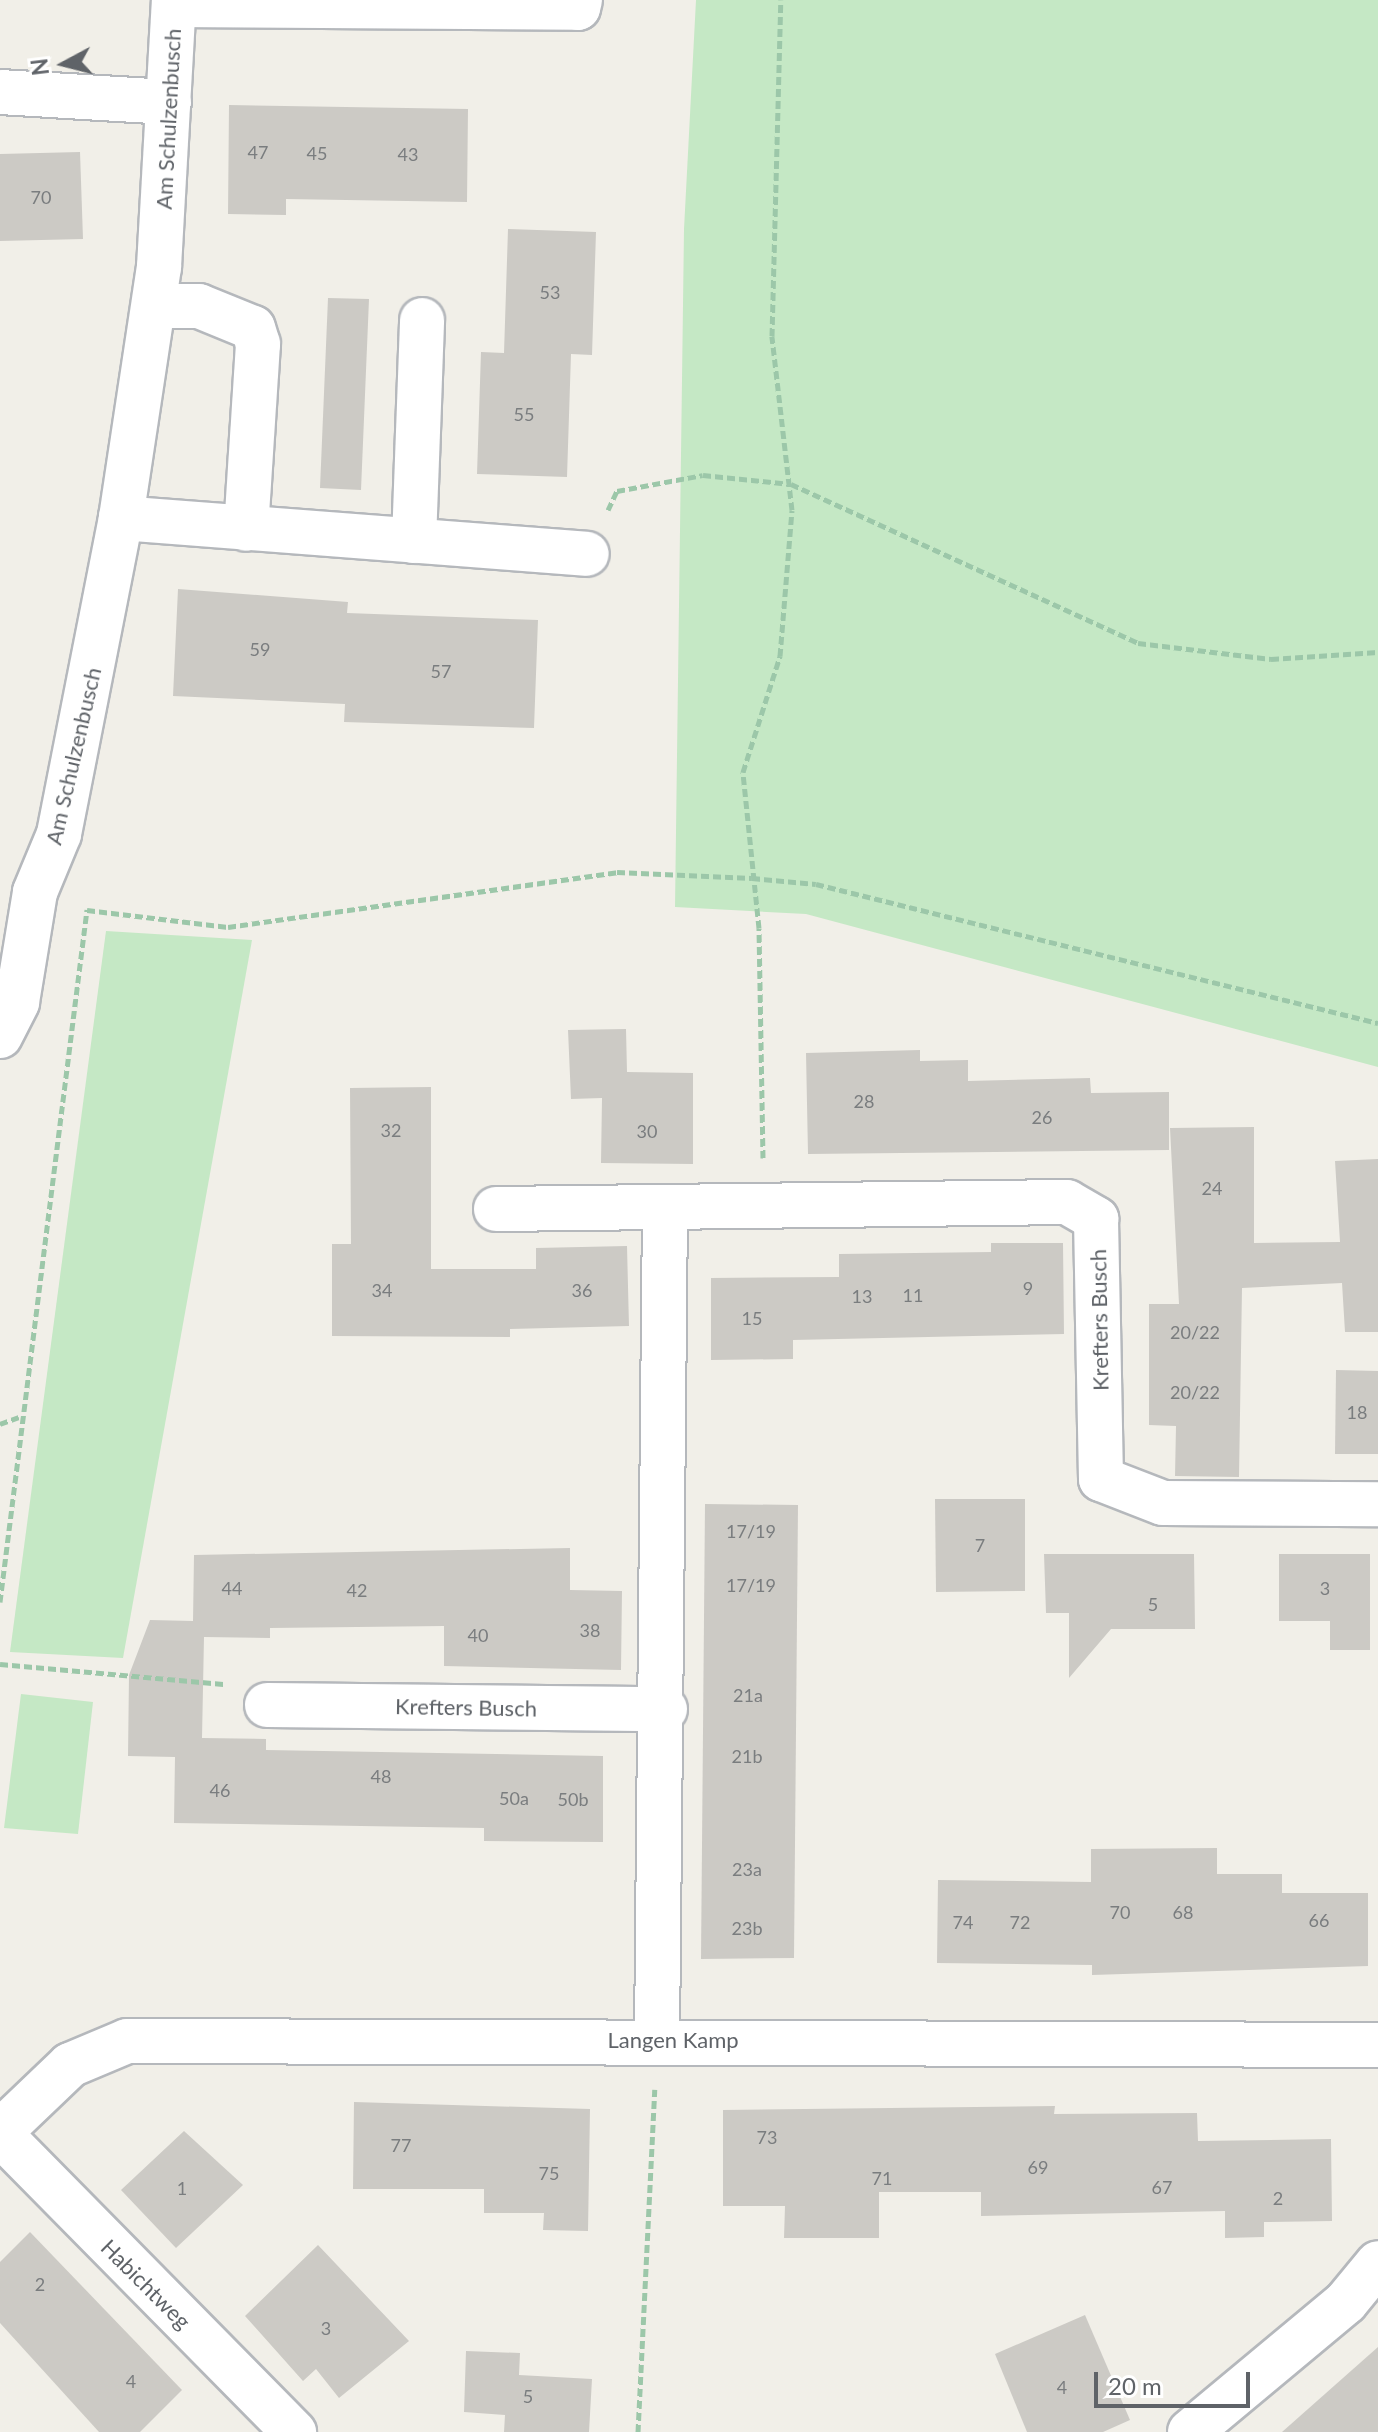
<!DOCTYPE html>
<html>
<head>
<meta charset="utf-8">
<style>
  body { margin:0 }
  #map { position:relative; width:1378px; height:2432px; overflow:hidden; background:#f1efe8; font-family:Lato,sans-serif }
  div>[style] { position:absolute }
  .green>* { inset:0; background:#c5e8c5 }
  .building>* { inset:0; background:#cccac5 }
  .path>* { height:5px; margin-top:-2.5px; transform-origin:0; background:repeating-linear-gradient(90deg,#9cc7a9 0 8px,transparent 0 12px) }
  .roads { filter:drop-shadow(2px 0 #b5b8bc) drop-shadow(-2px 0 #b5b8bc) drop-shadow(0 2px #b5b8bc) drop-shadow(0 -2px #b5b8bc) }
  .minor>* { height:44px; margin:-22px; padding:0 22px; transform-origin:22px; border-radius:22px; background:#fff }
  span { translate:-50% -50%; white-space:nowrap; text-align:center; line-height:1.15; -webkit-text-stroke:6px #fff; paint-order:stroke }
  .number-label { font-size:18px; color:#7a7d7f }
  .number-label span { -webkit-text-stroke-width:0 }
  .street-label { font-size:22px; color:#5f6368 }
  .north { position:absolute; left:24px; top:24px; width:80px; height:80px; -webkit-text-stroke:6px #fff; paint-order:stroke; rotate:263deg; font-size:22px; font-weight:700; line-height:32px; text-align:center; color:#5f6368 }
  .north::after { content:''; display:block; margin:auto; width:28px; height:36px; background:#5f6368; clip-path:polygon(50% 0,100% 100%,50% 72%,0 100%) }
  .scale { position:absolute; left:1094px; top:2372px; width:156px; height:36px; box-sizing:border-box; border:4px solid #5f6368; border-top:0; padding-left:10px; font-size:24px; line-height:28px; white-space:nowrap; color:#5f6368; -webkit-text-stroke:6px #fff; paint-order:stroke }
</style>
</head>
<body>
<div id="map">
  <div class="green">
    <div style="clip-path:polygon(696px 0,1378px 0,1378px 1067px,806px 914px,675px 907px,684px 229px)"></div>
    <div style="clip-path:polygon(106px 931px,252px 940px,123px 1658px,10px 1652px)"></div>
    <div style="clip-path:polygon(21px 1694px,93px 1702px,78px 1834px,4px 1828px)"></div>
  </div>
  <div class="building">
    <div style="clip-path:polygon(229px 105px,468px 109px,467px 202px,286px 199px,286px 215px,228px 214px)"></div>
    <div style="clip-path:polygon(80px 152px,83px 239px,0 241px,0 154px)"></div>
    <div style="clip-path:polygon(508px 229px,596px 232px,592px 355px,571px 354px,567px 477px,477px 474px,481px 352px,504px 353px)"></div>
    <div style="clip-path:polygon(328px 298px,369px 299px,361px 490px,320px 488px)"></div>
    <div style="clip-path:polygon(178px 589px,348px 602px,347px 613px,538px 620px,534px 728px,344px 722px,345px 704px,173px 696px)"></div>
    <div style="clip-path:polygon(626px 1029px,627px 1072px,693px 1073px,693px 1164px,601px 1163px,602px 1098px,571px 1099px,568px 1030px)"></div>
    <div style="clip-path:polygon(920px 1050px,920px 1061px,968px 1060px,968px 1081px,1090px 1078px,1091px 1093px,1169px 1092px,1169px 1150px,808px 1154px,806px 1053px)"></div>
    <div style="clip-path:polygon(431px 1087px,431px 1269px,536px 1269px,536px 1248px,627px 1246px,629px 1326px,510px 1329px,510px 1337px,332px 1336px,332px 1244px,351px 1244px,350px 1088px)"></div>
    <div style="clip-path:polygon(1254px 1127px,1254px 1243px,1340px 1242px,1335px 1161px,1378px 1159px,1378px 1332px,1345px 1332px,1342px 1283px,1242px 1288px,1239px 1477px,1175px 1476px,1176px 1426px,1149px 1425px,1149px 1304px,1179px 1304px,1170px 1128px)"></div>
    <div style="clip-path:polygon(991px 1243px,1063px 1243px,1064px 1334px,793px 1340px,793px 1359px,711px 1360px,711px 1278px,839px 1277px,839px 1254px,991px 1252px)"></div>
    <div style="clip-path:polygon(1336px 1370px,1378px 1371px,1378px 1454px,1335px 1454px)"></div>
    <div style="clip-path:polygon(935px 1499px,1025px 1499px,1025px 1591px,936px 1592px)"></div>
    <div style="clip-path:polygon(705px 1504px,798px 1505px,794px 1958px,701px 1959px)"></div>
    <div style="clip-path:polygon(570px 1548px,570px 1590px,622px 1591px,621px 1670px,444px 1666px,444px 1626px,270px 1628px,270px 1638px,204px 1637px,202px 1738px,266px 1739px,266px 1750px,603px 1756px,603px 1842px,484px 1841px,484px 1828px,174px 1823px,175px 1757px,128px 1756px,129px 1675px,150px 1620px,193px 1621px,194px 1555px)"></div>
    <div style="clip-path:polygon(1044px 1554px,1194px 1554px,1195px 1629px,1111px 1629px,1069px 1678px,1069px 1613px,1046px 1613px)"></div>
    <div style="clip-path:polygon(1279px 1554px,1370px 1554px,1370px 1650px,1330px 1650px,1330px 1621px,1279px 1621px)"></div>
    <div style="clip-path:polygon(1217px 1848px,1217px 1874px,1282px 1874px,1282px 1893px,1368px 1893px,1368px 1966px,1092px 1975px,1092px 1965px,937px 1963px,938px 1880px,1091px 1882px,1091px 1849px)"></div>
    <div style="clip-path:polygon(354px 2102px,590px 2109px,588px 2231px,543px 2230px,544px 2213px,484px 2213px,484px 2189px,353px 2189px)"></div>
    <div style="clip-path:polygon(1055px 2106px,1054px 2114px,1197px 2113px,1198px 2141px,1331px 2139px,1332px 2221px,1264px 2222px,1264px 2237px,1225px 2238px,1225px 2211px,981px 2216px,981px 2192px,879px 2192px,879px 2238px,784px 2238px,785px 2206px,723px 2206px,723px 2110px)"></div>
    <div style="clip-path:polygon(184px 2131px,243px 2185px,176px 2248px,121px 2190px)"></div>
    <div style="clip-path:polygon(30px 2232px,182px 2390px,140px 2432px,99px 2432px,0 2323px,0 2262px)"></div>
    <div style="clip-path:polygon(318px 2245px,409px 2341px,339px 2398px,316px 2369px,303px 2381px,245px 2316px)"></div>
    <div style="clip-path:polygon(1085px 2315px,1130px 2420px,1103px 2432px,1027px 2432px,995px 2354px)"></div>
    <div style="clip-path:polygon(1378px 2347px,1378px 2432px,1282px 2432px)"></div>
    <div style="clip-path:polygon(466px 2351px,520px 2353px,519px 2375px,592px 2379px,589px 2432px,504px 2432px,505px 2415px,464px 2412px)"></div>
  </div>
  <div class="path">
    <div style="left:608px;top:510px;width:21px;rotate:-65deg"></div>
    <div style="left:617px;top:491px;width:87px;rotate:-10.5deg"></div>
    <div style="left:703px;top:475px;width:88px;rotate:5.8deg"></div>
    <div style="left:791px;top:484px;width:382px;rotate:24.6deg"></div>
    <div style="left:1138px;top:643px;width:134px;rotate:6.9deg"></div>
    <div style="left:1271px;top:659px;width:107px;rotate:-3.7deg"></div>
    <div style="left:87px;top:910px;width:142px;rotate:6.9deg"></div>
    <div style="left:228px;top:927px;width:393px;rotate:-8deg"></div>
    <div style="left:617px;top:872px;width:135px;rotate:2.5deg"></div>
    <div style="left:752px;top:878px;width:64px;rotate:5.4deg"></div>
    <div style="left:816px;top:884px;width:579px;rotate:13.89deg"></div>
    <div style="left:763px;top:1158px;width:230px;rotate:-91deg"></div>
    <div style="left:759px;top:928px;width:157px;rotate:-95.9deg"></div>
    <div style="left:743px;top:772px;width:122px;rotate:-72.3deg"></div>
    <div style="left:780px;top:656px;width:146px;rotate:-85.3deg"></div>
    <div style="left:792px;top:510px;width:175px;rotate:-96.6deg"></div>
    <div style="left:772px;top:336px;width:336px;rotate:-88.5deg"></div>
    <div style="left:0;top:1424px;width:20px;rotate:-20deg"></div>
    <div style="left:0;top:1602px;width:698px;rotate:-82.84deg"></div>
    <div style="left:0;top:1664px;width:227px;rotate:5.1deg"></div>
    <div style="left:638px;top:2432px;width:343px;rotate:-87.2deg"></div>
  </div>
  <div class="roads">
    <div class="minor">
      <div style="left:174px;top:5px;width:404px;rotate:0.4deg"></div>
      <div style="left:578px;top:8px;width:8px;rotate:-76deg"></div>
      <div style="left:0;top:92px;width:169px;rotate:3.4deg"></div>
      <div style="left:154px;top:306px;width:45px"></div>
      <div style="left:199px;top:306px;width:58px;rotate:22.2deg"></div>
      <div style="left:253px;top:328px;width:17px;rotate:73deg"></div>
      <div style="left:258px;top:344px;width:185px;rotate:93.7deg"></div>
      <div style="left:121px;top:518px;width:467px;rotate:4.4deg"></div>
      <div style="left:414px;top:541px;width:221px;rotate:-87.9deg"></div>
      <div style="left:0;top:1036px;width:38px;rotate:-63deg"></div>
      <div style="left:17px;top:1002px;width:111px;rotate:-80.7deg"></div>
      <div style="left:35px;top:892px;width:63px;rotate:-67.5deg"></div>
      <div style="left:59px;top:834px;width:322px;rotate:-78.9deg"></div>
      <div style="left:121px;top:518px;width:254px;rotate:-81.4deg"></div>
      <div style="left:159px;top:267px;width:267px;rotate:-86.8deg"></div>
      <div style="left:496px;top:1209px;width:571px;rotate:-0.7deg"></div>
      <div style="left:1067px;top:1202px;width:34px;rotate:30deg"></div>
      <div style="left:1096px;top:1219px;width:260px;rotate:88.9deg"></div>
      <div style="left:1101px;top:1479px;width:66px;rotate:21.2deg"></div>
      <div style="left:1163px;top:1503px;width:215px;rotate:0.3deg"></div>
      <div style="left:267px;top:1705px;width:398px;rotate:0.6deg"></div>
      <div style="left:657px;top:2040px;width:833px;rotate:-89.45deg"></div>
      <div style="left:0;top:2132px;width:97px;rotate:-43.7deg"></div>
      <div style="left:70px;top:2065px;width:62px;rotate:-22.8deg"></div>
      <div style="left:127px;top:2041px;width:1251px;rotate:0.18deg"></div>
      <div style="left:0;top:2134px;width:419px;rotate:45.4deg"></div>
      <div style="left:1190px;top:2432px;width:203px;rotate:-39.8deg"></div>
      <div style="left:1346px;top:2302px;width:50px;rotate:-50.6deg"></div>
    </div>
  </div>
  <div class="number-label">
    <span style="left:258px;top:152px">47</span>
    <span style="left:317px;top:153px">45</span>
    <span style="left:408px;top:154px">43</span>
    <span style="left:41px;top:197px">70</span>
    <span style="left:550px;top:292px">53</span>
    <span style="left:524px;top:414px">55</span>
    <span style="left:260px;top:649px">59</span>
    <span style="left:441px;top:671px">57</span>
    <span style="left:864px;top:1101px">28</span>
    <span style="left:1042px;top:1117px">26</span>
    <span style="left:391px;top:1130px">32</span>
    <span style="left:647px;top:1131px">30</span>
    <span style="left:1212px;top:1188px">24</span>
    <span style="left:1028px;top:1288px">9</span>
    <span style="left:382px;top:1290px">34</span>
    <span style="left:582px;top:1290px">36</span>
    <span style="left:913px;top:1295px">11</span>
    <span style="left:862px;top:1296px">13</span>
    <span style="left:752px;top:1318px">15</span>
    <span style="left:1195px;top:1332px">20/22</span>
    <span style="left:1195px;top:1392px">20/22</span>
    <span style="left:1357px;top:1412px">18</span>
    <span style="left:751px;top:1531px">17/19</span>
    <span style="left:980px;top:1545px">7</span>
    <span style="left:751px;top:1585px">17/19</span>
    <span style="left:232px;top:1588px">44</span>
    <span style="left:1325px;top:1588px">3</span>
    <span style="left:357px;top:1590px">42</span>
    <span style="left:1153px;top:1604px">5</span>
    <span style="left:590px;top:1630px">38</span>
    <span style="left:478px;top:1635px">40</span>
    <span style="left:748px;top:1695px">21a</span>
    <span style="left:747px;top:1756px">21b</span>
    <span style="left:381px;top:1776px">48</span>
    <span style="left:220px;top:1790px">46</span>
    <span style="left:514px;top:1798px">50a</span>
    <span style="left:573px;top:1799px">50b</span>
    <span style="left:747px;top:1869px">23a</span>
    <span style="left:1120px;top:1912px">70</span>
    <span style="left:1183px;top:1912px">68</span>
    <span style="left:1319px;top:1920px">66</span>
    <span style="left:963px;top:1922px">74</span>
    <span style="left:1020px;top:1922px">72</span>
    <span style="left:747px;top:1928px">23b</span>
    <span style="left:767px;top:2137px">73</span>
    <span style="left:401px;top:2145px">77</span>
    <span style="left:1038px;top:2167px">69</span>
    <span style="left:549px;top:2173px">75</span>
    <span style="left:882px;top:2178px">71</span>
    <span style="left:1162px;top:2187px">67</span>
    <span style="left:182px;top:2188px">1</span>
    <span style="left:1278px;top:2198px">2</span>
    <span style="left:40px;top:2284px">2</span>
    <span style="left:326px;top:2328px">3</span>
    <span style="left:131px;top:2381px">4</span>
    <span style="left:1062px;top:2387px">4</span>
    <span style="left:528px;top:2396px">5</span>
  </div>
  <div class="street-label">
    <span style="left:168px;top:119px;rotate:-87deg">Am Schulzenbusch</span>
    <span style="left:73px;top:756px;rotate:-77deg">Am Schulzenbusch</span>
    <span style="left:1099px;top:1320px;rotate:-91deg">Krefters Busch</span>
    <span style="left:466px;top:1707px;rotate:1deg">Krefters Busch</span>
    <span style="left:673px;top:2040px">Langen Kamp</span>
    <span style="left:146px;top:2284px;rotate:45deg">Habichtweg</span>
  </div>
  <div class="north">N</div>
  <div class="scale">20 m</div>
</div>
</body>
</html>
